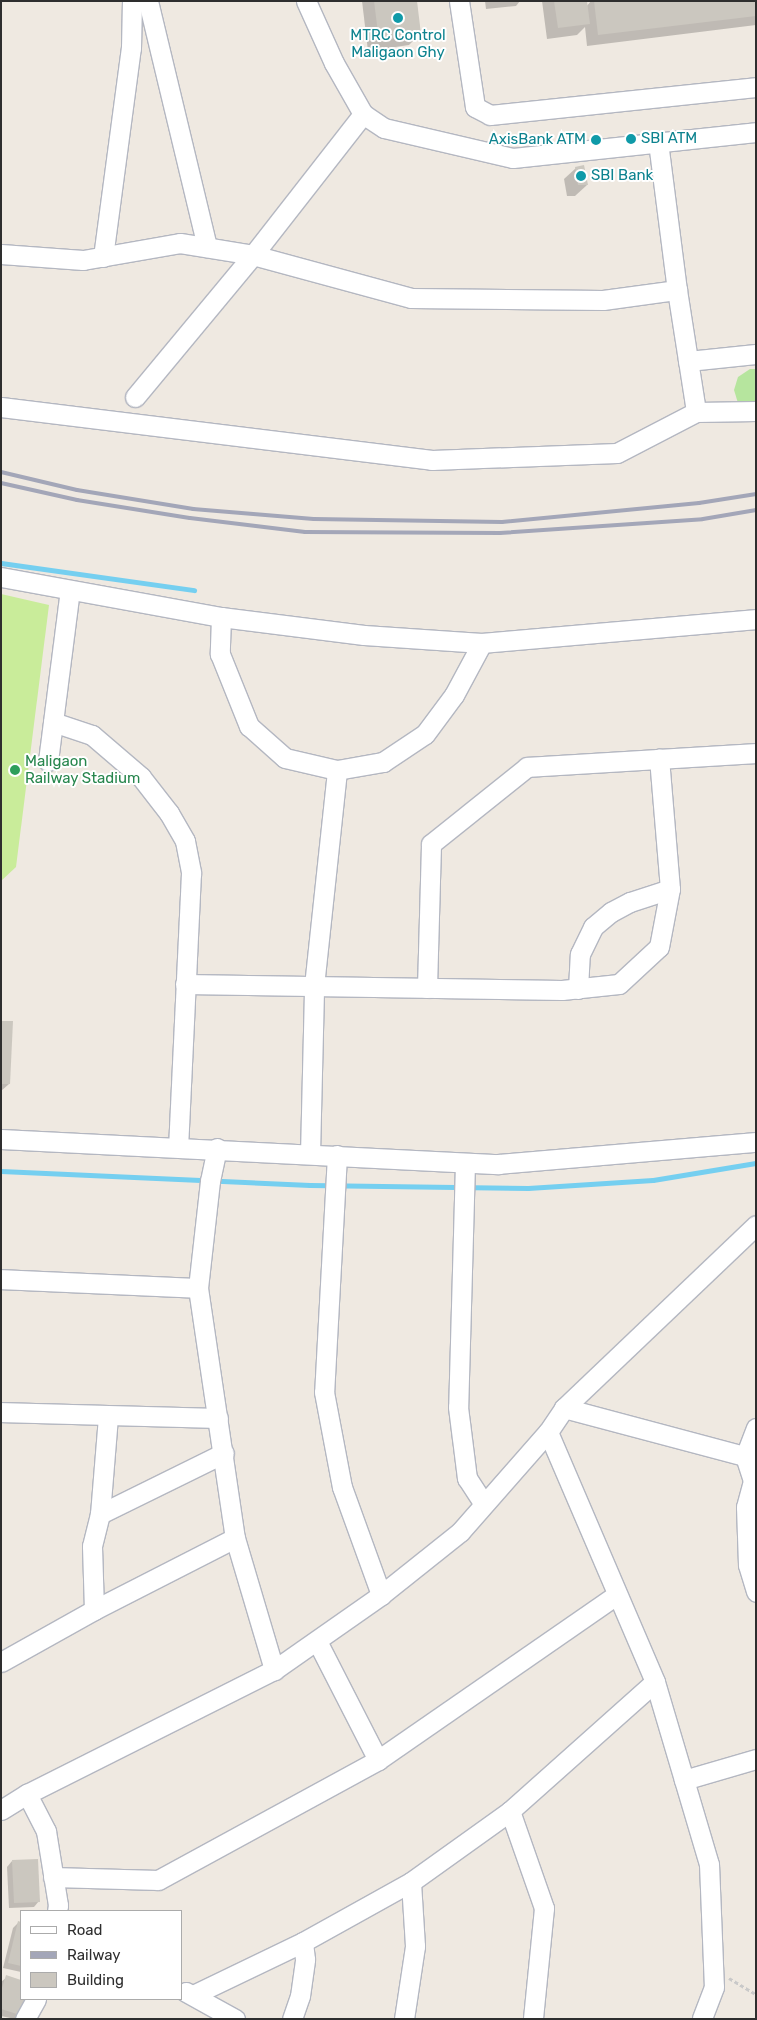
<!DOCTYPE html>
<html>
<head>
<meta charset="utf-8">
<style>
  body { margin:0 }
  #map { position:relative; width:757px; height:2020px; overflow:hidden; background:#efe9e1; font-family:Rubik,sans-serif }
  div>[style] { position:absolute }
  .green>* { inset:0; background:#b6e59e }
  .pitch>* { inset:0; background:#c9ec9a }
  .shadow>* { inset:0; background:#0003 }
  .stream>* { height:5px; margin:-2.5px; padding:0 2.5px; transform-origin:2.5px; border-radius:2.5px; background:#75cff0 }
  .building>* { inset:0; background:#cbc7bf }
  .path>* { height:3px; margin-top:-1.5px; transform-origin:0; background:repeating-linear-gradient(90deg,#c9c9c9 0 4px,transparent 0 6.5px) }
  .roads { filter:drop-shadow(1px 0 #b4b7c1) drop-shadow(-1px 0 #b4b7c1) drop-shadow(0 1px #b4b7c1) drop-shadow(0 -1px #b4b7c1) }
  .minor>* { height:19px; margin:-9.5px; padding:0 9.5px; transform-origin:9.5px; border-radius:9.5px; background:#fff }
  .rail>* { height:4px; margin:-2px; padding:0 2px; transform-origin:2px; border-radius:2px; background:#a3a6b8 }
  .dots>* { width:14px; height:14px; translate:-50% -50%; box-sizing:border-box; border:2px solid #fff; border-radius:50% }
  span { translate:-50% -50%; white-space:nowrap; text-align:center; line-height:1.15; -webkit-text-stroke:4px #fff; paint-order:stroke }
  .culture-label { font-size:15px; color:#0d838f }
  .left { translate:0 -50%; text-align:left }
  .right { translate:-100% -50%; text-align:right }
  .leisure-label { font-size:15px; color:#27864d }
  .frame { position:absolute; inset:0; border:2px solid #2e2e2e; pointer-events:none }
  .legend { position:absolute; left:20px; top:1910px; width:162px; height:90px; box-sizing:border-box; background:#fff; border:1px solid #ababab; margin:0; padding:6px 9px; list-style:none; font-size:15px; color:#2e2e2e }
  .legend li { display:flex; align-items:center; gap:10px; height:25px }
  .legend b { width:25px; border:1px solid #ababab }
</style>
</head>
<body>
<div id="map">
  <div class="green">
    <div style="clip-path:polygon(750px 369px,756px 369px,756px 410px,738px 403px,734px 390px,738px 377px)"></div>
  </div>
  <div class="pitch">
    <div style="clip-path:polygon(1px 594px,49px 605px,16px 867px,1px 881px)"></div>
  </div>
  <div class="shadow">
    <div style="clip-path:polygon(362px 1px,416px 1px,420px 34px,409px 45px,368px 51px)"></div>
    <div style="clip-path:polygon(485px 1px,520px 1px,516px 6px,486px 9px)"></div>
    <div style="clip-path:polygon(542px 1px,585px 1px,586px 7px,591px 1px,756px 1px,756px 25px,587px 46px,585px 27px,577px 35px,547px 39px)"></div>
    <div style="clip-path:polygon(576px 168px,587px 185px,575px 196px,567px 196px,564px 179px)"></div>
    <div style="clip-path:polygon(1px 1022px,9px 1084px,1px 1091px)"></div>
    <div style="clip-path:polygon(12px 1861px,39px 1901px,34px 1907px,9px 1908px,7px 1867px)"></div>
    <div style="clip-path:polygon(18px 1923px,21px 1923px,21px 1972px,3px 1968px,13px 1928px)"></div>
    <div style="clip-path:polygon(7px 1977px,21px 1982px,21px 1999px,24px 1999px,19px 2014px,15px 2019px,1px 2016px,1px 1982px)"></div>
  </div>
  <div class="stream">
    <div style="left:1px;top:563px;width:195px;rotate:8deg"></div>
    <div style="left:1px;top:1171px;width:309px;rotate:2.6deg"></div>
    <div style="left:310px;top:1185px;width:218px;rotate:0.8deg"></div>
    <div style="left:528px;top:1188px;width:125px;rotate:-3.7deg"></div>
    <div style="left:653px;top:1180px;width:104px;rotate:-9.4deg"></div>
  </div>
  <div class="building">
    <div style="clip-path:polygon(374px 1px,417px 1px,421px 34px,379px 41px)"></div>
    <div style="clip-path:polygon(554px 1px,587px 1px,590px 24px,558px 28px)"></div>
    <div style="clip-path:polygon(594px 1px,756px 1px,756px 16px,598px 35px)"></div>
    <div style="clip-path:polygon(584px 165px,588px 185px,578px 185px,575px 167px)"></div>
    <div style="clip-path:polygon(1px 1021px,13px 1021px,10px 1084px,1px 1084px)"></div>
    <div style="clip-path:polygon(38px 1859px,40px 1902px,14px 1903px,12px 1860px)"></div>
    <div style="clip-path:polygon(18px 1921px,21px 1922px,21px 1966px,8px 1963px)"></div>
    <div style="clip-path:polygon(6px 1975px,21px 1980px,21px 1999px,26px 1999px,20px 2015px,1px 2009px,1px 1991px)"></div>
  </div>
  <div class="path">
    <div style="left:729px;top:1978px;width:31px;rotate:31deg"></div>
  </div>
  <div class="roads">
    <div class="minor">
      <div style="left:148px;top:1px;width:253px;rotate:76.5deg"></div>
      <div style="left:306px;top:1px;width:68px;rotate:65.7deg"></div>
      <div style="left:334px;top:63px;width:59px;rotate:60.4deg"></div>
      <div style="left:363px;top:114px;width:25px;rotate:34deg"></div>
      <div style="left:384px;top:128px;width:132px;rotate:13.1deg"></div>
      <div style="left:513px;top:158px;width:244px;rotate:-6.1deg"></div>
      <div style="left:459px;top:1px;width:107px;rotate:81.4deg"></div>
      <div style="left:475px;top:107px;width:17px;rotate:28deg"></div>
      <div style="left:490px;top:115px;width:267px;rotate:-6deg"></div>
      <div style="left:658px;top:142px;width:149px;rotate:82.7deg"></div>
      <div style="left:677px;top:290px;width:123px;rotate:81.1deg"></div>
      <div style="left:1px;top:254px;width:82px;rotate:4.2deg"></div>
      <div style="left:83px;top:260px;width:98px;rotate:-9.9deg"></div>
      <div style="left:180px;top:243px;width:74px;rotate:9.3deg"></div>
      <div style="left:253px;top:255px;width:164px;rotate:15.2deg"></div>
      <div style="left:411px;top:298px;width:192px;rotate:0.6deg"></div>
      <div style="left:603px;top:300px;width:75px;rotate:-7.7deg"></div>
      <div style="left:103px;top:257px;width:211px;rotate:-82.4deg"></div>
      <div style="left:131px;top:48px;width:47px;rotate:-88.8deg"></div>
      <div style="left:688px;top:361px;width:68px;rotate:-5.9deg"></div>
      <div style="left:135px;top:397px;width:185px;rotate:-50.3deg"></div>
      <div style="left:253px;top:255px;width:179px;rotate:-52deg"></div>
      <div style="left:1px;top:407px;width:434px;rotate:7deg"></div>
      <div style="left:432px;top:460px;width:185px;rotate:-2.2deg"></div>
      <div style="left:617px;top:453px;width:89px;rotate:-27.4deg"></div>
      <div style="left:696px;top:412px;width:60px;rotate:-1deg"></div>
      <div style="left:1px;top:577px;width:224px;rotate:10.3deg"></div>
      <div style="left:221px;top:617px;width:144px;rotate:7.2deg"></div>
      <div style="left:364px;top:635px;width:118px;rotate:3.9deg"></div>
      <div style="left:482px;top:643px;width:275px;rotate:-5deg"></div>
      <div style="left:221px;top:617px;width:37px;rotate:92deg"></div>
      <div style="left:220px;top:654px;width:78px;rotate:68.1deg"></div>
      <div style="left:249px;top:726px;width:48px;rotate:41.6deg"></div>
      <div style="left:285px;top:758px;width:53px;rotate:13deg"></div>
      <div style="left:337px;top:770px;width:47px;rotate:-9.9deg"></div>
      <div style="left:383px;top:762px;width:50px;rotate:-33.7deg"></div>
      <div style="left:425px;top:734px;width:49px;rotate:-53.4deg"></div>
      <div style="left:454px;top:695px;width:59px;rotate:-61.7deg"></div>
      <div style="left:53px;top:722px;width:41px;rotate:18.4deg"></div>
      <div style="left:92px;top:735px;width:65px;rotate:40.6deg"></div>
      <div style="left:141px;top:777px;width:46px;rotate:52.1deg"></div>
      <div style="left:169px;top:813px;width:32px;rotate:60deg"></div>
      <div style="left:185px;top:841px;width:33px;rotate:79deg"></div>
      <div style="left:191px;top:873px;width:273px;rotate:92.7deg"></div>
      <div style="left:48px;top:761px;width:172px;rotate:-82.7deg"></div>
      <div style="left:185px;top:984px;width:377px;rotate:0.9deg"></div>
      <div style="left:562px;top:990px;width:57px;rotate:-6deg"></div>
      <div style="left:619px;top:984px;width:54px;rotate:-42.8deg"></div>
      <div style="left:659px;top:947px;width:59px;rotate:-79.3deg"></div>
      <div style="left:670px;top:889px;width:131px;rotate:-94.8deg"></div>
      <div style="left:427px;top:988px;width:144px;rotate:-88.4deg"></div>
      <div style="left:431px;top:844px;width:123px;rotate:-38.7deg"></div>
      <div style="left:527px;top:767px;width:229px;rotate:-3.5deg"></div>
      <div style="left:578px;top:989px;width:35px;rotate:-87deg"></div>
      <div style="left:580px;top:954px;width:30px;rotate:-64deg"></div>
      <div style="left:593px;top:927px;width:23px;rotate:-40deg"></div>
      <div style="left:611px;top:912px;width:21px;rotate:-28deg"></div>
      <div style="left:630px;top:902px;width:42px;rotate:-18deg"></div>
      <div style="left:1px;top:1139px;width:498px;rotate:2.9deg"></div>
      <div style="left:498px;top:1164px;width:259px;rotate:-4.9deg"></div>
      <div style="left:217px;top:1148px;width:34px;rotate:102deg"></div>
      <div style="left:210px;top:1181px;width:108px;rotate:96.4deg"></div>
      <div style="left:198px;top:1288px;width:253px;rotate:81.6deg"></div>
      <div style="left:235px;top:1538px;width:138px;rotate:73.5deg"></div>
      <div style="left:310px;top:1154px;width:168px;rotate:-88.6deg"></div>
      <div style="left:314px;top:986px;width:217px;rotate:-83.9deg"></div>
      <div style="left:337px;top:1155px;width:237px;rotate:93.1deg"></div>
      <div style="left:324px;top:1392px;width:97px;rotate:79.3deg"></div>
      <div style="left:342px;top:1487px;width:115px;rotate:70.1deg"></div>
      <div style="left:465px;top:1163px;width:244px;rotate:91.6deg"></div>
      <div style="left:458px;top:1407px;width:72px;rotate:82.8deg"></div>
      <div style="left:467px;top:1478px;width:31px;rotate:57deg"></div>
      <div style="left:1px;top:1279px;width:197px;rotate:2.6deg"></div>
      <div style="left:564px;top:1408px;width:187px;rotate:14.9deg"></div>
      <div style="left:1px;top:1412px;width:217px;rotate:1.6deg"></div>
      <div style="left:756px;top:1428px;width:30px;rotate:111deg"></div>
      <div style="left:745px;top:1456px;width:26px;rotate:72deg"></div>
      <div style="left:753px;top:1481px;width:27px;rotate:105deg"></div>
      <div style="left:746px;top:1507px;width:58px;rotate:88deg"></div>
      <div style="left:748px;top:1565px;width:28px;rotate:73deg"></div>
      <div style="left:548px;top:1432px;width:272px;rotate:66.8deg"></div>
      <div style="left:100px;top:1514px;width:98px;rotate:-85.3deg"></div>
      <div style="left:94px;top:1610px;width:64px;rotate:-91.8deg"></div>
      <div style="left:92px;top:1546px;width:33px;rotate:-76deg"></div>
      <div style="left:100px;top:1514px;width:138px;rotate:-26.2deg"></div>
      <div style="left:317px;top:1641px;width:134px;rotate:62.9deg"></div>
      <div style="left:1px;top:1662px;width:107px;rotate:-29.2deg"></div>
      <div style="left:94px;top:1610px;width:158px;rotate:-27.1deg"></div>
      <div style="left:684px;top:1780px;width:75px;rotate:-16.3deg"></div>
      <div style="left:27px;top:1794px;width:42px;rotate:62.8deg"></div>
      <div style="left:46px;top:1831px;width:75px;rotate:80.8deg"></div>
      <div style="left:58px;top:1905px;width:6px;rotate:99deg"></div>
      <div style="left:1px;top:1810px;width:31px;rotate:-32deg"></div>
      <div style="left:27px;top:1794px;width:276px;rotate:-26.7deg"></div>
      <div style="left:274px;top:1670px;width:131px;rotate:-35deg"></div>
      <div style="left:381px;top:1595px;width:101px;rotate:-38.6deg"></div>
      <div style="left:460px;top:1532px;width:133px;rotate:-48.7deg"></div>
      <div style="left:548px;top:1432px;width:29px;rotate:-56deg"></div>
      <div style="left:564px;top:1408px;width:265px;rotate:-43.6deg"></div>
      <div style="left:510px;top:1811px;width:103px;rotate:70.7deg"></div>
      <div style="left:544px;top:1908px;width:112px;rotate:95.7deg"></div>
      <div style="left:53px;top:1877px;width:105px;rotate:1.6deg"></div>
      <div style="left:158px;top:1880px;width:251px;rotate:-28.6deg"></div>
      <div style="left:378px;top:1760px;width:290px;rotate:-34.7deg"></div>
      <div style="left:186px;top:1992px;width:56px;rotate:28.9deg"></div>
      <div style="left:193px;top:1995px;width:122px;rotate:-25.7deg"></div>
      <div style="left:303px;top:1942px;width:124px;rotate:-29.1deg"></div>
      <div style="left:411px;top:1882px;width:122px;rotate:-35.6deg"></div>
      <div style="left:510px;top:1811px;width:194px;rotate:-41.7deg"></div>
      <div style="left:655px;top:1682px;width:190px;rotate:73.5deg"></div>
      <div style="left:709px;top:1864px;width:123px;rotate:87.7deg"></div>
      <div style="left:714px;top:1987px;width:34px;rotate:111deg"></div>
      <div style="left:25px;top:2019px;width:23px;rotate:-61deg"></div>
      <div style="left:292px;top:2019px;width:24px;rotate:-71deg"></div>
      <div style="left:300px;top:1996px;width:37px;rotate:-82deg"></div>
      <div style="left:305px;top:1959px;width:17px;rotate:-97deg"></div>
      <div style="left:404px;top:2019px;width:74px;rotate:-81.4deg"></div>
      <div style="left:415px;top:1946px;width:64px;rotate:-93.6deg"></div>
    </div>
  </div>
  <div class="rail">
    <div style="left:1px;top:472px;width:78px;rotate:13.3deg"></div>
    <div style="left:77px;top:490px;width:118px;rotate:9.3deg"></div>
    <div style="left:193px;top:509px;width:121px;rotate:4.7deg"></div>
    <div style="left:314px;top:519px;width:188px;rotate:0.9deg"></div>
    <div style="left:502px;top:522px;width:198px;rotate:-5.5deg"></div>
    <div style="left:699px;top:503px;width:58px;rotate:-9deg"></div>
    <div style="left:1px;top:483px;width:78px;rotate:12.6deg"></div>
    <div style="left:77px;top:500px;width:114px;rotate:9.1deg"></div>
    <div style="left:190px;top:518px;width:116px;rotate:6.9deg"></div>
    <div style="left:305px;top:532px;width:195px;rotate:0.3deg"></div>
    <div style="left:500px;top:533px;width:203px;rotate:-3.9deg"></div>
    <div style="left:703px;top:519px;width:54px;rotate:-9.6deg"></div>
  </div>
  <div class="dots">
    <div style="left:398px;top:18px;background:#0f9aa8"></div>
    <div style="left:631px;top:139px;background:#0f9aa8"></div>
    <div style="left:596px;top:140px;background:#0f9aa8"></div>
    <div style="left:581px;top:176px;background:#0f9aa8"></div>
    <div style="left:15px;top:770px;background:#2e9e5b"></div>
  </div>
  <div class="culture-label">
    <span style="left:398px;top:44px">MTRC Control<br>Maligaon Ghy</span>
    <span class="left" style="left:641px;top:139px">SBI ATM</span>
    <span class="right" style="left:586px;top:140px">AxisBank ATM</span>
    <span class="left" style="left:591px;top:176px">SBI Bank</span>
  </div>
  <div class="leisure-label">
    <span class="left" style="left:25px;top:770px">Maligaon<br>Railway Stadium</span>
  </div>
  <div class="frame"></div>
  <ul class="legend">
  <li><b style="height:6px;background:#fff"></b>Road</li>
  <li><b style="height:6px;background:#a3a6b8"></b>Railway</li>
  <li><b style="height:14px;background:#cbc7bf"></b>Building</li>
  </ul>
</div>
</body>
</html>
